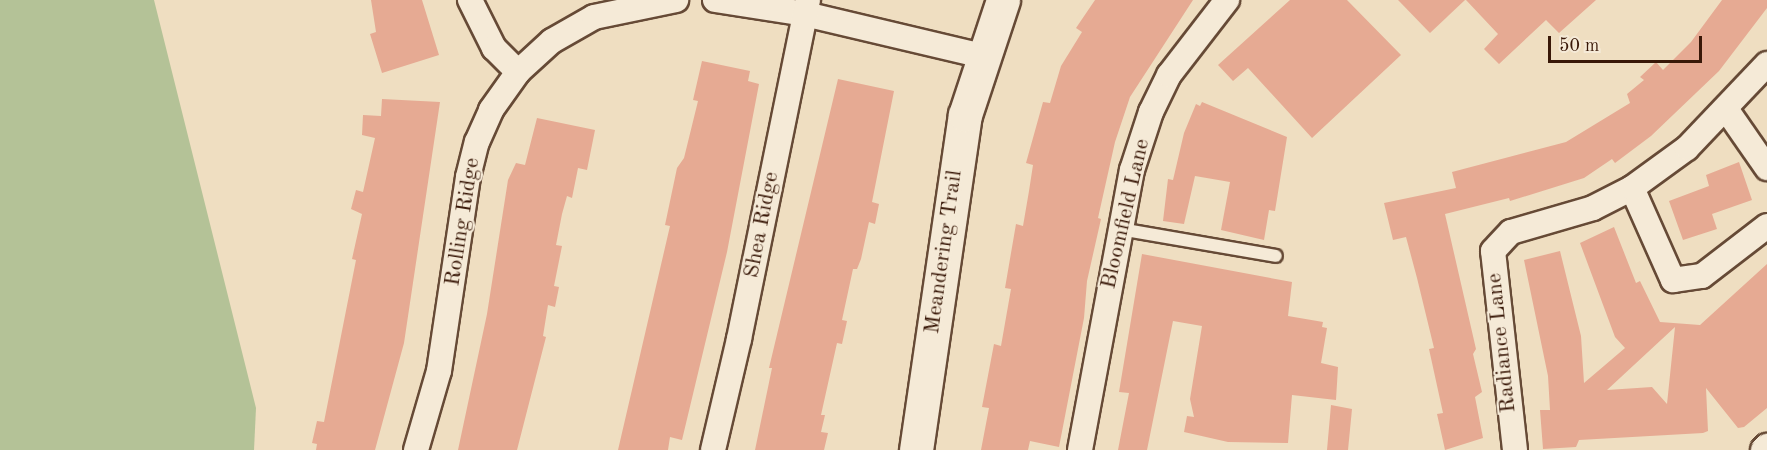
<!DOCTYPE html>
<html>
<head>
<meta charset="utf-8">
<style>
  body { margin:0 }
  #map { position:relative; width:1767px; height:450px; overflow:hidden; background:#efdec1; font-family:"Old Standard TT",serif }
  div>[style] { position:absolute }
  .green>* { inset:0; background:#b4c297 }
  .building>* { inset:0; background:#e6aa93 }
  .roads { filter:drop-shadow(2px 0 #664a36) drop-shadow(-2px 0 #664a36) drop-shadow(0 2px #664a36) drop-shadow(0 -2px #664a36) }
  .lane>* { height:12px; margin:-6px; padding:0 6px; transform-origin:6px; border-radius:6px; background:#f5ead7 }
  .street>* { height:24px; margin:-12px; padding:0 12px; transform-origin:12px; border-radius:12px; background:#f5ead7 }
  .secondary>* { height:33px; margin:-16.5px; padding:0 16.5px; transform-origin:16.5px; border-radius:16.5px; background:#f5ead7 }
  span { translate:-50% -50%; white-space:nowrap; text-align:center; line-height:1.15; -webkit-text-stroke:4.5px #f5ead7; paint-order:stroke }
  .street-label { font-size:22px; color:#391808 }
  .scale { position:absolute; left:1548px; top:36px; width:154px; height:27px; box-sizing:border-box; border:3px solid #391808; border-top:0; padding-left:8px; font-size:18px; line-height:21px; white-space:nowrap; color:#391808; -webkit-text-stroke:4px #f5ead7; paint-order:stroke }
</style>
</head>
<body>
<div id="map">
  <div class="green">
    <div style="clip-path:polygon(0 0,154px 0,256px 408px,254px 450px,0 450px)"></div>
  </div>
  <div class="building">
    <div style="clip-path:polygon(371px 0,422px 0,439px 55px,382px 73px,370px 34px,376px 32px)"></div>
    <div style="clip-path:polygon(1095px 0,1193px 0,1130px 97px,1115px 142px,1098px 218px,1101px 219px,1087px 281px,1084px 318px,1059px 447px,1030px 441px,1028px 450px,981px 450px,989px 408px,982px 407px,994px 344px,1001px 346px,1011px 289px,1005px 288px,1011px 253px,1016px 224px,1023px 226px,1029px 191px,1033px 165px,1026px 163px,1043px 102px,1050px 103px,1061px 66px,1082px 32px,1076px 28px)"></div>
    <div style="clip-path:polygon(1290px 0,1347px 0,1401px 55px,1312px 138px,1248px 68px,1233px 81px,1218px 65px)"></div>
    <div style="clip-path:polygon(1398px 0,1465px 0,1430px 33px)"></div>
    <div style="clip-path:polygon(1466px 0,1596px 0,1559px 33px,1546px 20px,1499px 64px,1484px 49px,1498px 34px)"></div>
    <div style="clip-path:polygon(1722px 0,1767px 0,1767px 8px,1719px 71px,1651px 136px,1615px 163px,1612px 159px,1584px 178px,1510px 201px,1509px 198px,1445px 214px,1476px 349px,1473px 354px,1482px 392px,1475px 397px,1483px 438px,1445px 450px,1437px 414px,1443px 413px,1429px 349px,1434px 348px,1417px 278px,1406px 237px,1393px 240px,1384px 203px,1456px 188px,1452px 172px,1566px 142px,1630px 103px,1627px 94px,1644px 80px,1640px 77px,1656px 62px,1663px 70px,1691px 42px)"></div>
    <div style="clip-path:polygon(702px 61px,750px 71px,748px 81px,759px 84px,727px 252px,682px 440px,670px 437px,668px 450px,618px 450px,670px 226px,665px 225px,677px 168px,684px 158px,698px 101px,693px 100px)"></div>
    <div style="clip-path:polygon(838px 79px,894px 91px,872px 202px,879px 204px,875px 224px,869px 222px,861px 259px,857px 269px,853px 269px,842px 320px,847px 321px,842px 344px,837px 343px,821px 415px,825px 415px,821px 432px,828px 433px,824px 450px,755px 450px,772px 368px,769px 368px)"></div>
    <div style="clip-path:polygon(382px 99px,440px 102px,404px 343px,375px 450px,316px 450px,317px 444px,312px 443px,317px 421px,324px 422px,356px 260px,352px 259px,362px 214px,351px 209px,356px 190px,363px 192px,375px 138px,362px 135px,363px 115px,381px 116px)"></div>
    <div style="clip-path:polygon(1202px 102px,1287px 137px,1275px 211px,1269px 210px,1264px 240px,1221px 230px,1230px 182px,1195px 176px,1184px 224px,1163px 221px,1168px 179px,1173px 180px,1184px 133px,1196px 104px,1200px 106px)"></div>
    <div style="clip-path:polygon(537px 118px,595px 130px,587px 170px,578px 168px,572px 198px,567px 196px,562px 214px,556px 245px,562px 246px,554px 286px,559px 287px,555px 307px,548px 305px,543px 336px,546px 337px,517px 450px,458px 450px,487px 314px,508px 180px,516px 163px,525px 165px)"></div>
    <div style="clip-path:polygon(1739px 162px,1752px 200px,1712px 214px,1717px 229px,1683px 240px,1669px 201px,1709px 186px,1706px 175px)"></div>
    <div style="clip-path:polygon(evenodd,1614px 227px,1636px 283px,1640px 281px,1660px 322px,1700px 325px,1767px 264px,1767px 408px,1744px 427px,1738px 428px,1706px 388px,1708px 431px,1703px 433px,1579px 440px,1576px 447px,1543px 449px,1540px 410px,1550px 410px,1548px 376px,1524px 260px,1560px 251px,1581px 336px,1584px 383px,1625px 348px,1615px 337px,1580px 243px,1614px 227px,1675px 327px,1667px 404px,1652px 387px,1607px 390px,1675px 327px)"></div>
    <div style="clip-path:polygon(1142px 254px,1292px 282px,1288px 316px,1323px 322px,1322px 327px,1327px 328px,1321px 363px,1338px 367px,1336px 400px,1292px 395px,1288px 443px,1228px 442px,1184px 432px,1187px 416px,1194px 417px,1190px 399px,1202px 326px,1173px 321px,1147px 450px,1118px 450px,1129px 393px,1119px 392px)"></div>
    <div style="clip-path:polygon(1331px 405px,1352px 409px,1348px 450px,1327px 450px)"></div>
  </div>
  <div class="roads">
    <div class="lane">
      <div style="left:1120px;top:229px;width:158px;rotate:9.8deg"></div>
    </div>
    <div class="street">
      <div style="left:470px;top:0;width:54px;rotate:63.4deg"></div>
      <div style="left:494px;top:48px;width:34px;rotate:45deg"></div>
      <div style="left:715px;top:0;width:91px;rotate:8.8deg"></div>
      <div style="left:805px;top:14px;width:183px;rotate:13.3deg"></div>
      <div style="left:1726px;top:109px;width:72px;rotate:55.2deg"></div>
      <div style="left:1632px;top:188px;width:101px;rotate:66deg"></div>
      <div style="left:1673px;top:280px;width:29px;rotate:-8deg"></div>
      <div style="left:1702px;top:276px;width:82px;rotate:-37.6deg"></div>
      <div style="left:416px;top:450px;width:82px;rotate:-73.8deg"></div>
      <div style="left:439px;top:371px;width:196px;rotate:-81.5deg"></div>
      <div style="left:468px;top:177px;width:36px;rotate:-76deg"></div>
      <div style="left:477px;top:142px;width:35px;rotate:-66deg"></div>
      <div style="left:491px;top:110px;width:47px;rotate:-54.6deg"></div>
      <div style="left:518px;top:72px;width:46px;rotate:-42.4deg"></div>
      <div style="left:552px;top:41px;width:48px;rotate:-29.7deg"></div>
      <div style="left:594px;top:17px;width:84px;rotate:-11.7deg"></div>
      <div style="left:713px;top:450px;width:114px;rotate:-76.8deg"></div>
      <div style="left:739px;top:339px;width:346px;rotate:-78.5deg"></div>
      <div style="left:1080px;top:450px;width:285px;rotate:-79.5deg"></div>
      <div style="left:1132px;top:170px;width:61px;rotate:-71.9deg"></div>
      <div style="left:1151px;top:112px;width:41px;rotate:-64.1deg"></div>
      <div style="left:1169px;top:75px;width:95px;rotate:-52.3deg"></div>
      <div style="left:1515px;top:450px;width:200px;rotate:-96.3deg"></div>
      <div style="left:1493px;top:251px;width:26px;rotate:-47deg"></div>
      <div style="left:1511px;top:232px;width:85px;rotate:-16.3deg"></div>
      <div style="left:1593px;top:208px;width:44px;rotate:-27.1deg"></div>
      <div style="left:1632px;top:188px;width:68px;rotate:-36deg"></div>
      <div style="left:1687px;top:148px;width:116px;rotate:-46.4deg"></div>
      <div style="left:1763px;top:450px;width:6px;rotate:-45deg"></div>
    </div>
    <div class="secondary">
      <div style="left:916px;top:450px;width:339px;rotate:-81.7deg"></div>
      <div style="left:965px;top:115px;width:121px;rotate:-71.7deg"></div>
    </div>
  </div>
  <div class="street-label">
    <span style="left:1126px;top:214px;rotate:-77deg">Bloomfield Lane</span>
    <span style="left:463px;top:222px;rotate:-81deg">Rolling Ridge</span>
    <span style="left:762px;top:225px;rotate:-79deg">Shea Ridge</span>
    <span style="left:944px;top:252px;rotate:-82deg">Meandering Trail</span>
    <span style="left:1502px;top:343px;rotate:-96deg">Radiance Lane</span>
  </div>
  <div class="scale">50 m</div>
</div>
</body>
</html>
